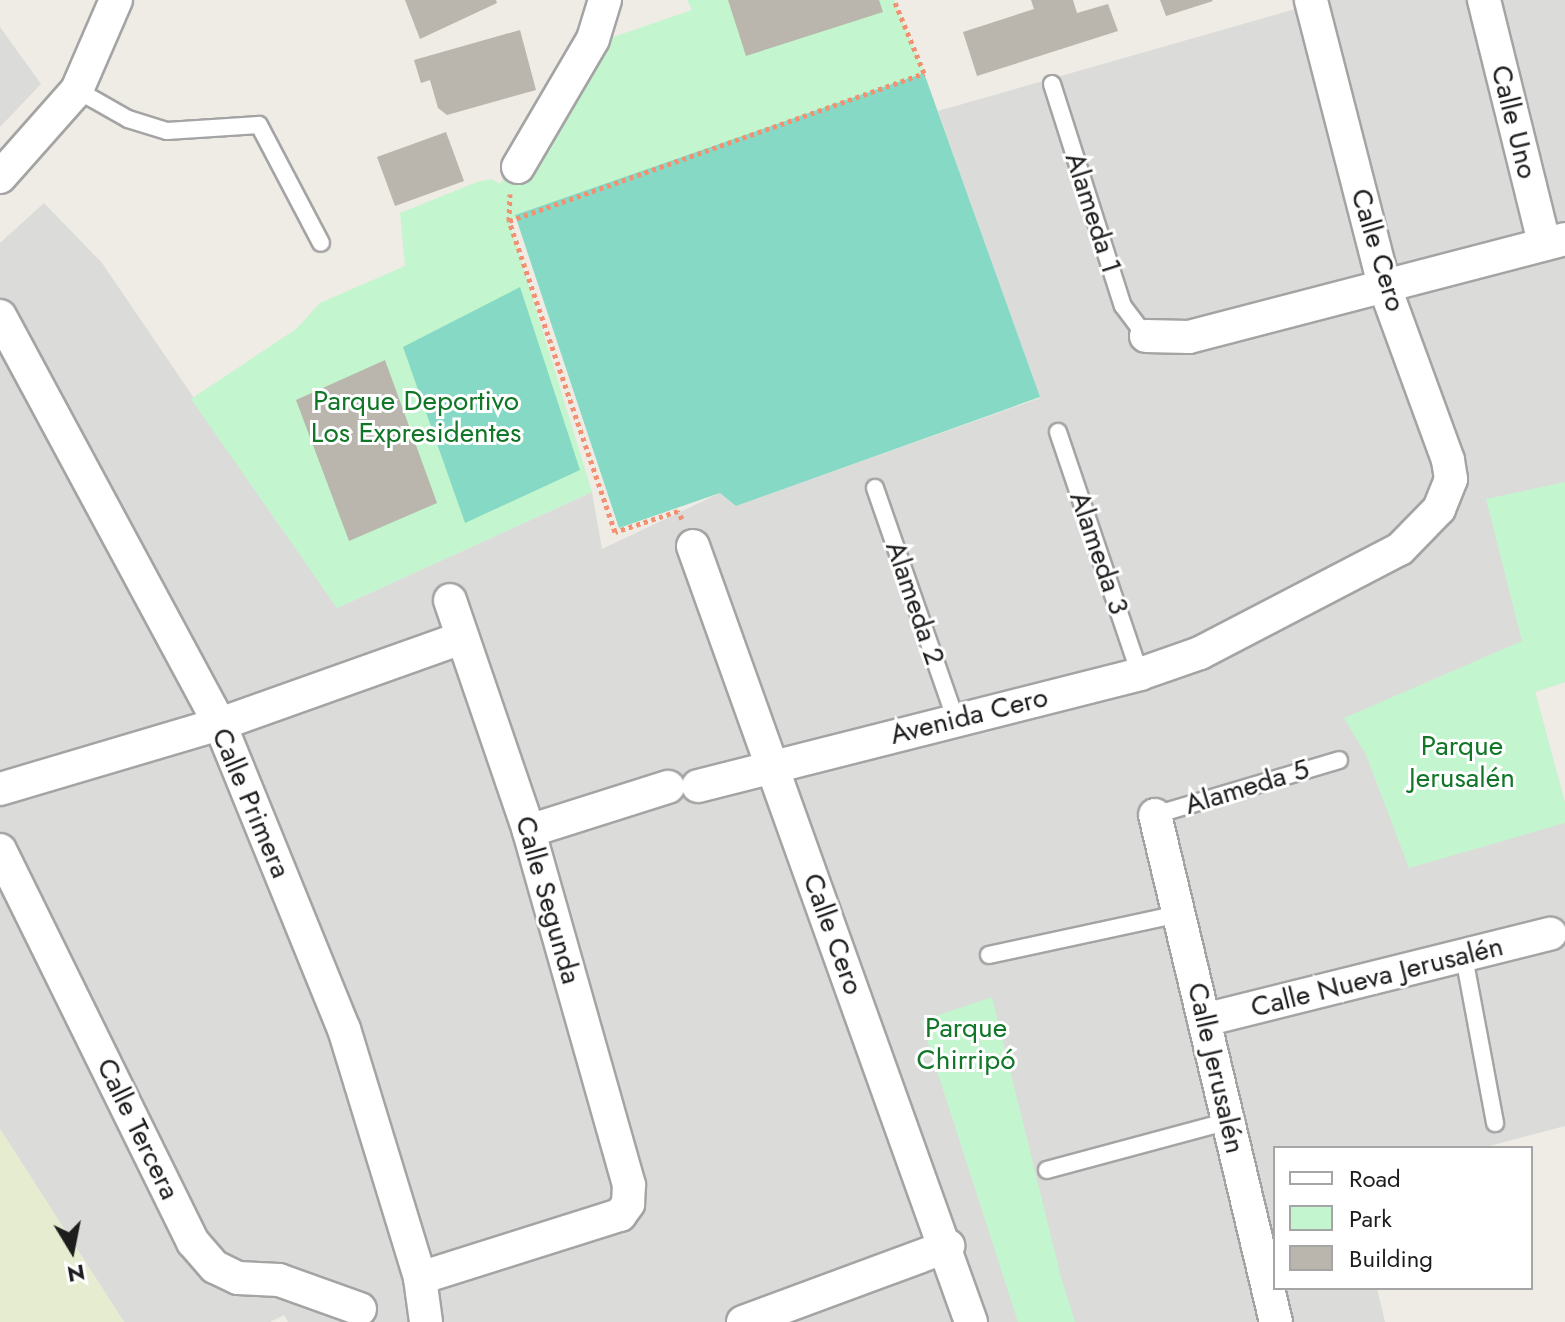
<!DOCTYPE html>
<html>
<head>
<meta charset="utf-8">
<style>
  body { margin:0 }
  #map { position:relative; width:1565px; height:1322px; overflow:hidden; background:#eeece4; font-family:Jost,sans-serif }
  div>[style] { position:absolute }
  .residential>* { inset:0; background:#dbdbda }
  .farmland>* { inset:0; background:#e6ecd0 }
  .park>* { inset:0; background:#c3f6ce }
  .pitch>* { inset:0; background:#86d9c4 }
  .building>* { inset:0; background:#bab5ad }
  .path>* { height:5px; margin-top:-2.5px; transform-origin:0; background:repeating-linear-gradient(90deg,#f29071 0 4px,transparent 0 8px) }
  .roads { filter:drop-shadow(2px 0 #a4a4a4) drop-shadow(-2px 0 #a4a4a4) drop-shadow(0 2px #a4a4a4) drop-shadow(0 -2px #a4a4a4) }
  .service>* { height:16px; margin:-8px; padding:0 8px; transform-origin:8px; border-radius:8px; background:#fff }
  .minor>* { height:32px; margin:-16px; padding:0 16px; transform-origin:16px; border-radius:16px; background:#fff }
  span { translate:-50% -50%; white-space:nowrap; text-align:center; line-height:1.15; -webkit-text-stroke:6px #fff; paint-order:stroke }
  .street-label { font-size:28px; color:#1d1d1d }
  .park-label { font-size:28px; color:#117627 }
  .legend { position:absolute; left:1273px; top:1146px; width:260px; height:144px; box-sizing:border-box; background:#fff; border:2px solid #a5a5a5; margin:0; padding:10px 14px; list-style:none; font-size:24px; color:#1d1d1d }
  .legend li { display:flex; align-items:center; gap:16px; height:40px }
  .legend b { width:40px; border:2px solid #a5a5a5 }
  .north { position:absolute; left:32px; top:1210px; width:80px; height:80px; -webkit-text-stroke:6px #fff; paint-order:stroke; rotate:170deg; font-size:22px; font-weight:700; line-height:32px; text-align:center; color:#1d1d1d }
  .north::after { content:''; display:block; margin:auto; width:28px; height:36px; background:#1d1d1d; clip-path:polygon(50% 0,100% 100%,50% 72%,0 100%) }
</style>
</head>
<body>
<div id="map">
  <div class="residential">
    <div style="clip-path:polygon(1327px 0,1565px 0,1565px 682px,1535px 692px,1565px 803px,1565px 1126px,1482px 1148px,1275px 1148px,1275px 1288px,1377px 1288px,1385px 1322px,288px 1322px,284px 1315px,270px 1322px,124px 1322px,0 1129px,0 243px,44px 203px,102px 263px,337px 608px,592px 492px,602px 549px,720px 493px,736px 506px,1040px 398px,938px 111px)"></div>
    <div style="clip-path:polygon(0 27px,41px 84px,0 127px)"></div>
  </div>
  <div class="farmland">
    <div style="clip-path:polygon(0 1129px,124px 1322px,0 1322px)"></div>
  </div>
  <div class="park">
    <div style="clip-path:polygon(687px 0,894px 0,924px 73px,509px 221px,592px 492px,337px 608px,191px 399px,296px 329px,320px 303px,405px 266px,400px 213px,477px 182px,491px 179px,500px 184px,587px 46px,692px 10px)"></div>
    <div style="clip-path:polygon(1565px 482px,1565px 682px,1535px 692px,1565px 803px,1565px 823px,1409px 868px,1366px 755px,1344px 718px,1522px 641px,1486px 499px)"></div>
    <div style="clip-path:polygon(992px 997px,1061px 1277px,1075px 1322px,1018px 1322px,921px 1021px)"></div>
  </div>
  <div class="pitch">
    <div style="clip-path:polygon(924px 73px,1040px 397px,736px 506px,720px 493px,619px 528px,515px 215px)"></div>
    <div style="clip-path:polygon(520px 287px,580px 470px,465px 523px,403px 347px)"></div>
  </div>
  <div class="building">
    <div style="clip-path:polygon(405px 0,496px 0,497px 3px,420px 39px)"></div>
    <div style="clip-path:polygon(728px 0,879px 0,883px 12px,746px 56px)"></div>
    <div style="clip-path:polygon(1031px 0,1073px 0,1077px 13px,1108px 4px,1118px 31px,977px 76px,963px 32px,1034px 9px)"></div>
    <div style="clip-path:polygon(1160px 0,1212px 0,1213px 1px,1166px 16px)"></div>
    <div style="clip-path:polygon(520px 30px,536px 90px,447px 115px,438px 108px,430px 80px,421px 83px,414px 60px)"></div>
    <div style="clip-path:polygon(446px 132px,464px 181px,395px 206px,377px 157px)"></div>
    <div style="clip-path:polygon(385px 360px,437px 503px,349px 541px,296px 400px)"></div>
  </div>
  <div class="path">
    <div style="left:509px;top:221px;width:27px;rotate:-88deg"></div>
    <div style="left:682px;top:519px;width:9px;rotate:-117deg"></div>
    <div style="left:678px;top:511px;width:66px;rotate:161.6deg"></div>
    <div style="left:615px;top:532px;width:329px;rotate:-108.8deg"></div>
    <div style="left:509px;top:221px;width:441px;rotate:-19.6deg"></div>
    <div style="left:924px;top:73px;width:79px;rotate:-112.3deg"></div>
  </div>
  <div class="roads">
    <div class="service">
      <div style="left:1052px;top:84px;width:233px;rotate:72.3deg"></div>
      <div style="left:1123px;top:306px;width:38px;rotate:53deg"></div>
      <div style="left:77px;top:90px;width:59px;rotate:29.6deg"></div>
      <div style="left:128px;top:119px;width:41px;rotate:17.1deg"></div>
      <div style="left:167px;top:131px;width:92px;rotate:-3.7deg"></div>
      <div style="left:259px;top:125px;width:133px;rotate:62.3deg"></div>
      <div style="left:1058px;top:432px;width:256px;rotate:71.3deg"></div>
      <div style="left:875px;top:488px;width:244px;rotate:70.8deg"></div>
      <div style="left:1155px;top:815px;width:192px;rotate:-16.6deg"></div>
      <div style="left:989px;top:955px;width:194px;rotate:-12.2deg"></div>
      <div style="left:1464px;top:957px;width:169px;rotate:79.4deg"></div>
      <div style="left:1047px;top:1170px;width:188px;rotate:-15.1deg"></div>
    </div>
    <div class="minor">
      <div style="left:1484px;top:0;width:250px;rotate:76.1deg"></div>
      <div style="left:518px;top:167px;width:148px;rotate:-59.6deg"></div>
      <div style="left:593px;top:39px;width:41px;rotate:-72.9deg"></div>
      <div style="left:0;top:177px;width:116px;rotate:-48.5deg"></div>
      <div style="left:77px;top:90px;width:98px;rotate:-66.6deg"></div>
      <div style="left:0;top:316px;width:464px;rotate:61.7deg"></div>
      <div style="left:220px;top:724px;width:329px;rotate:67.9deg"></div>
      <div style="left:344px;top:1029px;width:260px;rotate:73deg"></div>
      <div style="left:420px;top:1278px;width:44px;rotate:82.2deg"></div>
      <div style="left:1146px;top:336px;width:43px;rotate:1.3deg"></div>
      <div style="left:1189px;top:337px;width:389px;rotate:-14.6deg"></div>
      <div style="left:693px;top:546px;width:824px;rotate:70.29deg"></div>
      <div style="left:698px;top:786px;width:456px;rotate:-14.2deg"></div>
      <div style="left:1140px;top:674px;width:64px;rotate:-19.3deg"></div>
      <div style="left:1200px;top:653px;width:225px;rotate:-27.5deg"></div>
      <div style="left:1400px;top:549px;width:56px;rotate:-45.7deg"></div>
      <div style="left:1439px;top:509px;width:32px;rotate:-68deg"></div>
      <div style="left:1451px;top:479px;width:19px;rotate:-99deg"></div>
      <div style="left:1448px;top:460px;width:186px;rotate:-110.1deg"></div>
      <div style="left:1384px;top:285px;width:294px;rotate:-104.4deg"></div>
      <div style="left:0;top:789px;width:229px;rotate:-16.5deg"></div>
      <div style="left:220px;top:724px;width:256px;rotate:-19.6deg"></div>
      <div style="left:1155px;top:815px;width:521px;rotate:76.58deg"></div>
      <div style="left:529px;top:831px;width:146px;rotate:-17.6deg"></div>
      <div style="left:0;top:850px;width:437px;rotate:63.8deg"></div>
      <div style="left:193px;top:1242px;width:33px;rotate:49deg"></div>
      <div style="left:215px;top:1267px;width:25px;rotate:26deg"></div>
      <div style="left:238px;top:1278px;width:41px;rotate:2.8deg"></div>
      <div style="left:279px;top:1280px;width:86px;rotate:19.7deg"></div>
      <div style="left:1204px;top:1020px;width:357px;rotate:-14deg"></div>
      <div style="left:420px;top:1278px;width:210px;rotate:-17.5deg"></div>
      <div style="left:620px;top:1215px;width:14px;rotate:-54deg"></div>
      <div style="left:628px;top:1204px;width:19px;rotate:-87deg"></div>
      <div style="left:629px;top:1185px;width:368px;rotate:-105.8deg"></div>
      <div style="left:529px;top:831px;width:244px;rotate:-108.9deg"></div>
      <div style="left:743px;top:1322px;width:219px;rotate:-20.3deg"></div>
    </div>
  </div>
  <div class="street-label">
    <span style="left:1514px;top:122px;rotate:76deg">Calle Uno</span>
    <span style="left:1093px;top:213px;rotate:72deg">Alameda 1</span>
    <span style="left:1378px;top:250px;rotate:73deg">Calle Cero</span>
    <span style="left:1099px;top:553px;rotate:71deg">Alameda 3</span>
    <span style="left:915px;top:603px;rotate:71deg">Alameda 2</span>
    <span style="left:969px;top:716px;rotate:-14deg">Avenida Cero</span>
    <span style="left:1247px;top:787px;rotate:-17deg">Alameda 5</span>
    <span style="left:251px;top:803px;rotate:67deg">Calle Primera</span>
    <span style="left:548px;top:900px;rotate:74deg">Calle Segunda</span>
    <span style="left:833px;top:934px;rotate:70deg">Calle Cero</span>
    <span style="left:1377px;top:977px;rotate:-14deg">Calle Nueva Jerusalén</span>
    <span style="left:1216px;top:1068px;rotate:77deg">Calle Jerusalén</span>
    <span style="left:138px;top:1129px;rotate:64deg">Calle Tercera</span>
  </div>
  <div class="park-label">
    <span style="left:416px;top:417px">Parque Deportivo<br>Los Expresidentes</span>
    <span style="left:1462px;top:762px">Parque<br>Jerusalén</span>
    <span style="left:966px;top:1044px">Parque<br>Chirripó</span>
  </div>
  <ul class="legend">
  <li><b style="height:10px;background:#fff"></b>Road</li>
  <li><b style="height:22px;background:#c3f6ce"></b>Park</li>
  <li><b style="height:22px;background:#bab5ad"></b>Building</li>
  </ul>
  <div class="north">N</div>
</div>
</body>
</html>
